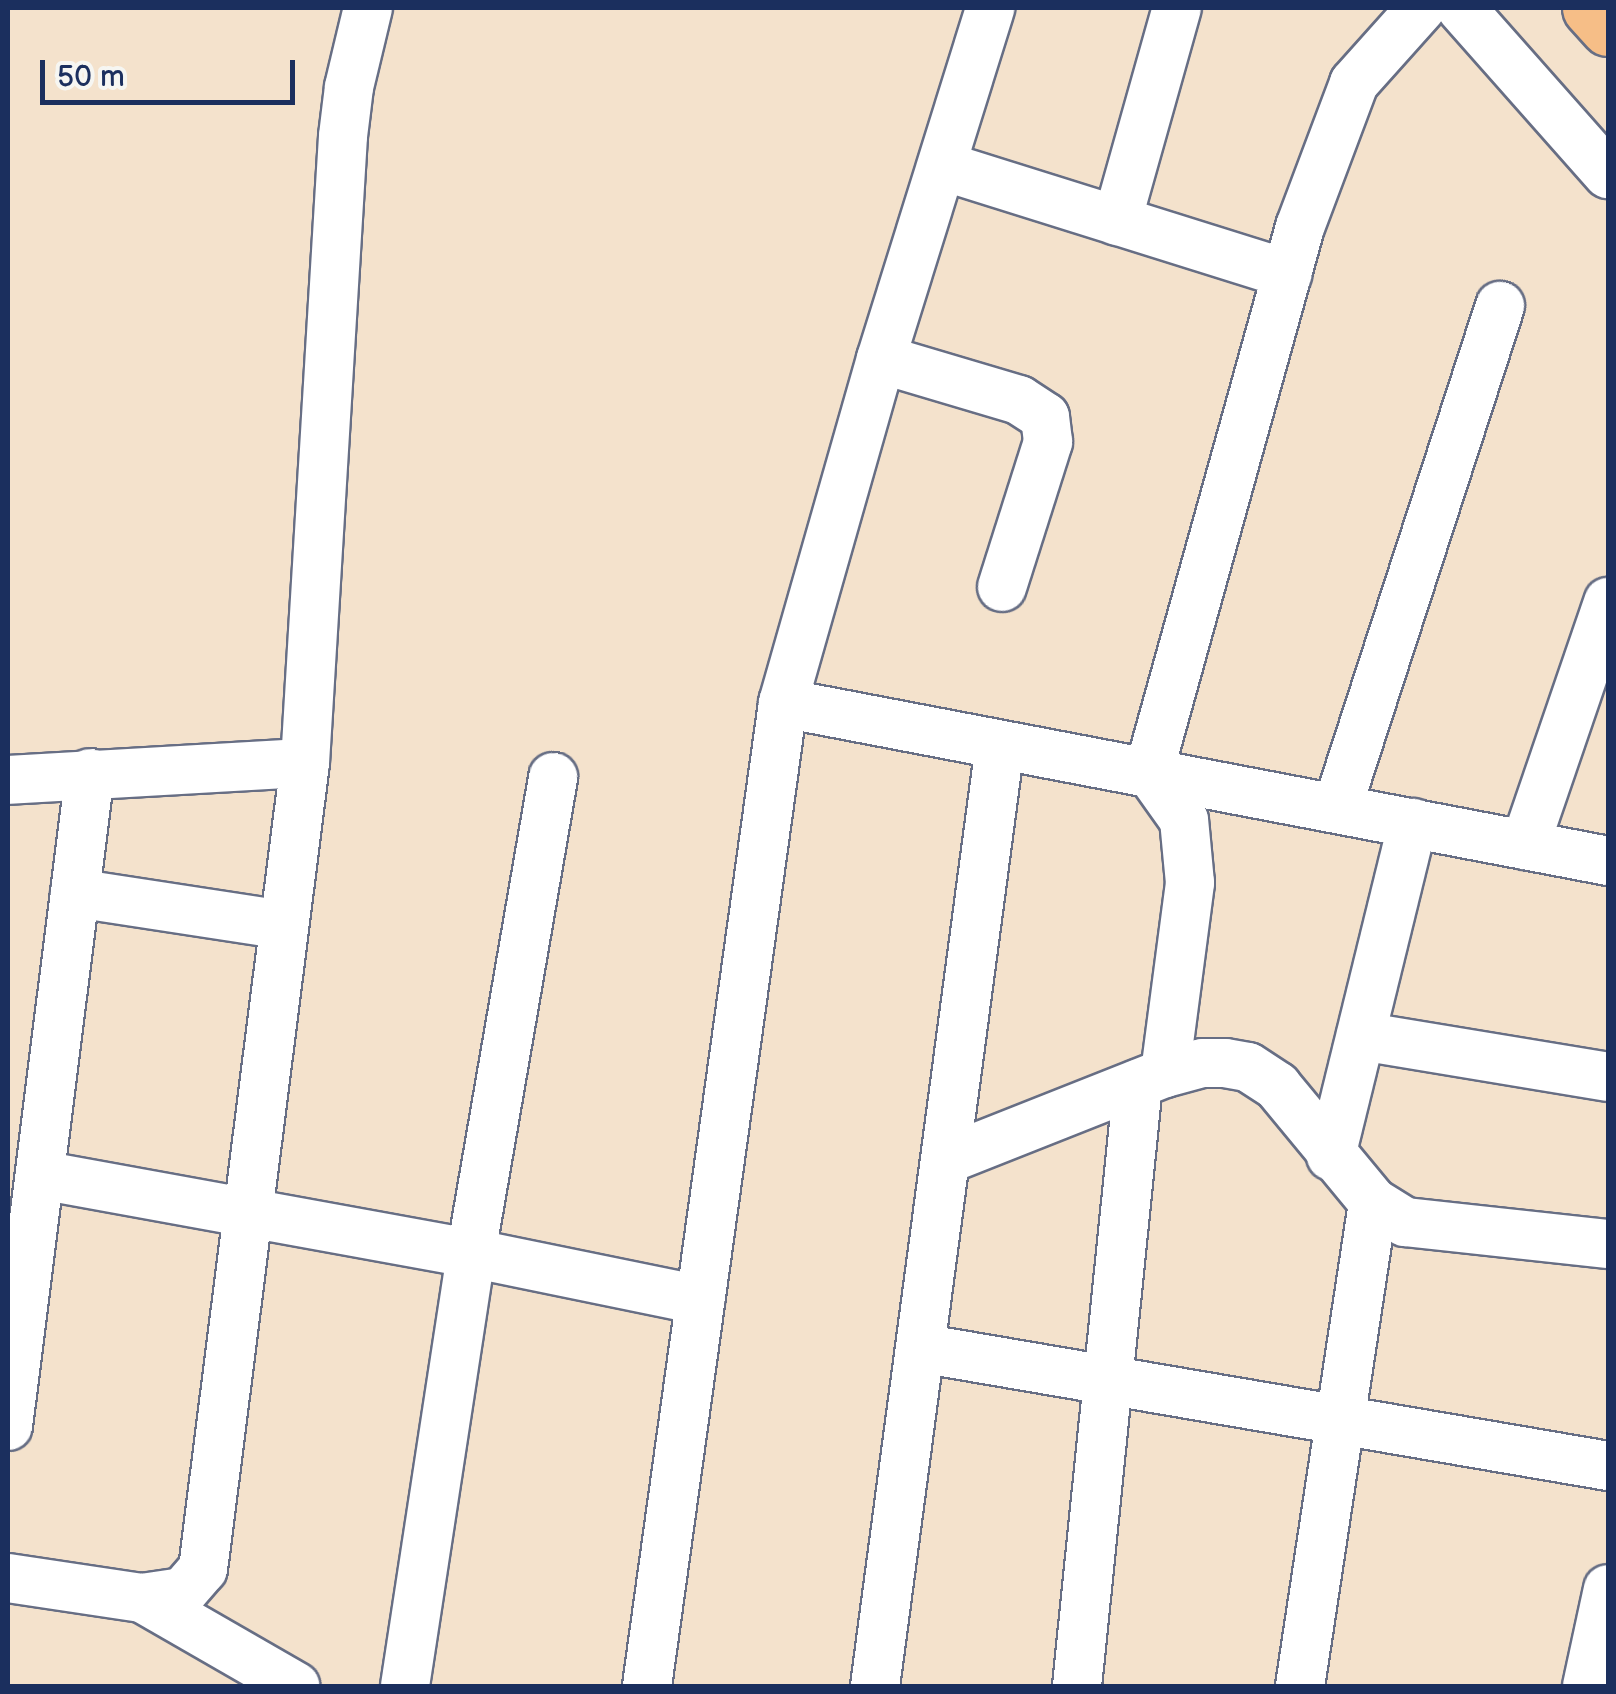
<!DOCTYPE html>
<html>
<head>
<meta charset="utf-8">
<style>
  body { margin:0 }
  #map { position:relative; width:1616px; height:1694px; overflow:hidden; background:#f4e2cc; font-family:"Balsamiq Sans",sans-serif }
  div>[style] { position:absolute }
  .roads { filter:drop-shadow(2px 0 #676e84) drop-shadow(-2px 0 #676e84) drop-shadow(0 2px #676e84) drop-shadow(0 -2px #676e84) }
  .minor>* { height:48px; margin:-24px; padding:0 24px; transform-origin:24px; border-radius:24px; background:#fff }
  .highway>* { height:55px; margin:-27.5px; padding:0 27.5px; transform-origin:27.5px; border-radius:27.5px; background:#f6be87 }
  span { translate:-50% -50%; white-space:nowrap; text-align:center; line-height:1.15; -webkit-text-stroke:8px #f6f6f2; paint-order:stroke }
  .frame { position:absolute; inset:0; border:10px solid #1b2f5e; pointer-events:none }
  .scale { position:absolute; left:40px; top:60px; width:255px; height:45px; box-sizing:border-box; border:5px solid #1b2f5e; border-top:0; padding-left:12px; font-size:30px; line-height:35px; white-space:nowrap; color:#1b2f5e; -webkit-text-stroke:8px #f6f6f2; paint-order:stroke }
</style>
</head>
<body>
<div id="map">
  <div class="roads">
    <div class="minor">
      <div style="left:1461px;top:8px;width:222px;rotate:48.5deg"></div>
      <div style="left:943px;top:166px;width:361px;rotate:17.4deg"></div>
      <div style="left:1117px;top:221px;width:221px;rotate:-74.3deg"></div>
      <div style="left:881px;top:359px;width:144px;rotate:16.5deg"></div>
      <div style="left:1019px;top:400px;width:31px;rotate:33deg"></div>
      <div style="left:1045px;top:417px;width:25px;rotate:83deg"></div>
      <div style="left:1048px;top:442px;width:152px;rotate:107.6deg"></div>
      <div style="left:783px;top:703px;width:840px;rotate:10.84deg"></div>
      <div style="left:8px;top:780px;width:297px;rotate:-3.3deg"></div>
      <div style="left:1337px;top:808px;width:528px;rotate:-72.01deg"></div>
      <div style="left:1525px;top:845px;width:257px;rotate:-71.1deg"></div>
      <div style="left:75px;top:893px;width:210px;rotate:8.7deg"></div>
      <div style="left:1361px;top:1036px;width:250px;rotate:9.4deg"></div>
      <div style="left:1165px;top:1073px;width:192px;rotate:-82.5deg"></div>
      <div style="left:1190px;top:883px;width:63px;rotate:-95.4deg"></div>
      <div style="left:1184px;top:820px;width:60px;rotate:-125.5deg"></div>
      <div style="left:1149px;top:771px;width:565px;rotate:-74.49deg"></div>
      <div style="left:1300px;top:227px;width:154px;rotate:-69.4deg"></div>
      <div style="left:1354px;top:83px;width:101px;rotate:-48.2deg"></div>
      <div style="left:1331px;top:1156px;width:343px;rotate:-76.2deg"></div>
      <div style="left:945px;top:1160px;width:237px;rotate:-21.6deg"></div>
      <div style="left:1165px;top:1073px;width:39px;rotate:-15deg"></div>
      <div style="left:1203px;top:1063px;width:22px"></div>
      <div style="left:1225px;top:1063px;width:23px;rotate:10deg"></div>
      <div style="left:1248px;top:1067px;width:35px;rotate:33deg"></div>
      <div style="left:1277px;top:1086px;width:151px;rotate:50.4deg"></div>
      <div style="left:1373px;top:1202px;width:38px;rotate:32deg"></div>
      <div style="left:1405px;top:1222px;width:204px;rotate:6.2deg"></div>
      <div style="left:40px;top:1175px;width:438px;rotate:10.3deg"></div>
      <div style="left:471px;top:1253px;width:234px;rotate:11.6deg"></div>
      <div style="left:920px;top:1348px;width:698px;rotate:9.73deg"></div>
      <div style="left:8px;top:1426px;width:658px;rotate:-82.84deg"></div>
      <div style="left:8px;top:1578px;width:135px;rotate:8.5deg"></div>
      <div style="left:142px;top:1598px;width:41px;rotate:-8.3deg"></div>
      <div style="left:183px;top:1592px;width:30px;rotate:-49deg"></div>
      <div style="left:203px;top:1569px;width:812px;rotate:-82.79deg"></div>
      <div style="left:305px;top:763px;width:628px;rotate:-86.53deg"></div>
      <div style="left:343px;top:136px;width:49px;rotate:-83deg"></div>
      <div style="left:349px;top:87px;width:81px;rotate:-76.5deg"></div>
      <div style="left:142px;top:1598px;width:177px;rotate:29.9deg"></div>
      <div style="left:405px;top:1686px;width:438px;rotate:-81.3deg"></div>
      <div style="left:471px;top:1253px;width:483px;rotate:-80.2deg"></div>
      <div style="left:647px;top:1686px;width:992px;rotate:-82.12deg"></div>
      <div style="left:783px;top:703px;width:358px;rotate:-74.1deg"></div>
      <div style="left:881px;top:359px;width:368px;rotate:-72.7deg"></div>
      <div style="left:875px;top:1686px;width:948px;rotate:-82.43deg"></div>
      <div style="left:1077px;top:1686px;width:605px;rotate:-84.21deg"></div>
      <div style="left:1300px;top:1686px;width:489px;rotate:-81.4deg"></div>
      <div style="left:1587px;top:1686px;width:99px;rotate:-77.8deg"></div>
    </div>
    <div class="highway">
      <div style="left:1590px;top:8px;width:27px;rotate:48deg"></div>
    </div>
  </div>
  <div class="frame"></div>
  <div class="scale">50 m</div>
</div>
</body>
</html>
